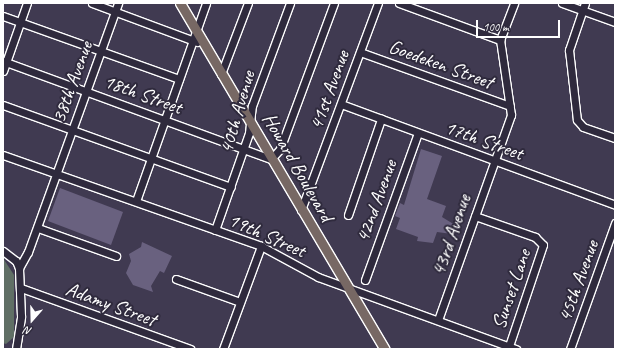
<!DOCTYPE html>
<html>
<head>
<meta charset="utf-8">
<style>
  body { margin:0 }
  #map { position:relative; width:618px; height:352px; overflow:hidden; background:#403a51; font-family:Caveat,sans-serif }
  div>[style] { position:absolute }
  .green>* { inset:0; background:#606f65 }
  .building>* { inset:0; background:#69617f }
  .roads { filter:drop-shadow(1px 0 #fff) drop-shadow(-1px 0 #fff) drop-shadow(0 1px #fff) drop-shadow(0 -1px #fff) }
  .minor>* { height:7px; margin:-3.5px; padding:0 3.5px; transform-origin:3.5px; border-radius:3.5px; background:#2f2a3d }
  .major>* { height:9px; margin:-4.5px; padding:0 4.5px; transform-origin:4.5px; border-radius:4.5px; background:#776864 }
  span { translate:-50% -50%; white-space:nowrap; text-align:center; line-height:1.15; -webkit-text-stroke:4px #2f2a3d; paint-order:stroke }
  .street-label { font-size:20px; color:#fff }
  .frame { position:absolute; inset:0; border:4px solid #fff; pointer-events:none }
  .north { position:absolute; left:12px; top:300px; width:40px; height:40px; -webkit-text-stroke:3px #2f2a3d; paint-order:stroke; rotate:200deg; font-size:11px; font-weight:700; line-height:16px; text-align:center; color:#fff }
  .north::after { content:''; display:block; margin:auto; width:14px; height:18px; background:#fff; clip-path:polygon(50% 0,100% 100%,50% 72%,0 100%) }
  .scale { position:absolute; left:476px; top:20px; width:84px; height:18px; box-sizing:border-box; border:2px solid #fff; border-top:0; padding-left:5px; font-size:12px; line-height:14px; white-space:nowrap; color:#fff; -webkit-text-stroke:3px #2f2a3d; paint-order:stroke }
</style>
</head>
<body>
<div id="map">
  <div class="green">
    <div style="clip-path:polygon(3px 258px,14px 275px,14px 337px,6px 344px,3px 343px)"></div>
  </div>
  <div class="building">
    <div style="clip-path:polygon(421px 149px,442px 156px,427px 199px,446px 206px,442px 217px,455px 225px,452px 234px,437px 232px,433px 243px,417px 241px,418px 237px,396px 229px,400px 218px,395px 216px,400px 203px,404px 205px)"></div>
    <div style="clip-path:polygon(60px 188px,123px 212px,111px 245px,48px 221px)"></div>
    <div style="clip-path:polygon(142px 242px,172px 256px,164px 273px,160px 271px,151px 286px,153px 292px,133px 285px,126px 273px,131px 261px,129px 254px,141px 247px)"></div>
  </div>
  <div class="roads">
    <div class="minor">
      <div style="left:92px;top:3px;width:112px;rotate:20.4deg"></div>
      <div style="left:399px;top:3px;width:108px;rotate:20.1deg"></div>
      <div style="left:562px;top:3px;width:56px;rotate:19.7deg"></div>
      <div style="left:585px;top:3px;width:50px;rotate:108.8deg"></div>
      <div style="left:569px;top:50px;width:70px;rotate:83.5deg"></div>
      <div style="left:577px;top:120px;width:9px;rotate:49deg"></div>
      <div style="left:583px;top:127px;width:34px;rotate:19deg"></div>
      <div style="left:3px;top:16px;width:187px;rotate:19.7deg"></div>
      <div style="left:360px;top:52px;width:159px;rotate:19.8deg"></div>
      <div style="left:3px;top:61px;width:285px;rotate:20.1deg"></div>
      <div style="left:271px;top:159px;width:13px;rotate:-48deg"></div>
      <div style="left:280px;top:149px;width:156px;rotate:-69.7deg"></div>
      <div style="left:3px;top:71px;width:72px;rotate:-70.6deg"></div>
      <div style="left:221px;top:74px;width:76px;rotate:-69.2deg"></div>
      <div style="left:341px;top:104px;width:292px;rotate:20.2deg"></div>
      <div style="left:3px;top:105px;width:242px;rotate:19.8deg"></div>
      <div style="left:3px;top:155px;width:274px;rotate:19.4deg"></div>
      <div style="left:261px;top:246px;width:65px;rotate:28.5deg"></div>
      <div style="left:318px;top:277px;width:211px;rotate:20deg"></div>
      <div style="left:136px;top:201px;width:210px;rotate:-70.5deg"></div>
      <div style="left:301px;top:210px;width:221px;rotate:-69.6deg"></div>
      <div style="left:348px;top:215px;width:102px;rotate:-71deg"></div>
      <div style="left:475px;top:216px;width:64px;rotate:19.3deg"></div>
      <div style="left:535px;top:237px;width:11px;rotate:45deg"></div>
      <div style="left:543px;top:245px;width:107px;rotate:108.6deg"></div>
      <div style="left:38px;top:228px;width:83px;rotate:19.7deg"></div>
      <div style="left:215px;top:230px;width:103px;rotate:-70.7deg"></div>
      <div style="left:249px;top:133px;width:27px;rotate:-84deg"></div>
      <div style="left:252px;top:106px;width:110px;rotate:-69.7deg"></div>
      <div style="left:3px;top:251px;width:16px;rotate:38deg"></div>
      <div style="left:16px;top:261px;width:8px;rotate:67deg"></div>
      <div style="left:176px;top:279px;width:68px;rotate:19.8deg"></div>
      <div style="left:365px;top:280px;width:156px;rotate:-70.2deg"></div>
      <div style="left:21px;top:288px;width:180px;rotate:19.8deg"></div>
      <div style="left:438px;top:320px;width:218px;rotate:-70.4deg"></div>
      <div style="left:511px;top:115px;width:76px;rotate:-98.3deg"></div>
      <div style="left:500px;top:40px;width:40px;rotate:-69deg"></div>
      <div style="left:16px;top:349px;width:33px;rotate:-81deg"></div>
      <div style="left:21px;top:316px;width:48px;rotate:-92.4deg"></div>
      <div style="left:19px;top:268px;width:18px;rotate:-61deg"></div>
      <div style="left:28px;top:252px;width:265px;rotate:-70.1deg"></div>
      <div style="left:223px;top:349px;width:110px;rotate:-69.7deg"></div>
      <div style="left:570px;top:349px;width:134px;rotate:-70.3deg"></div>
    </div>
    <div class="major">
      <div style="left:180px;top:3px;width:402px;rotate:59.4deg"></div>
    </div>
  </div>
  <div class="street-label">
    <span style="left:441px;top:64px;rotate:20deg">Goedeken Street</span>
    <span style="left:72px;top:82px;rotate:-70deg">38th Avenue</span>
    <span style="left:329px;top:90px;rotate:-70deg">41st Avenue</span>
    <span style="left:143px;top:94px;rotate:20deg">18th Street</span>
    <span style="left:237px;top:112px;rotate:-74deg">40th Avenue</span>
    <span style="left:484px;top:140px;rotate:20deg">17th Street</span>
    <span style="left:298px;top:167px;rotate:60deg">Howard Boulevard</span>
    <span style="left:376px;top:201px;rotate:-70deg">42nd Avenue</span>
    <span style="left:267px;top:235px;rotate:24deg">19th Street</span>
    <span style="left:451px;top:235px;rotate:-71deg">43rd Avenue</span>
    <span style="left:578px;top:281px;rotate:-70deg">45th Avenue</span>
    <span style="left:511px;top:289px;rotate:-71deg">Sunset Lane</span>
    <span style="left:111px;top:304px;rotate:20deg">Adamy Street</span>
  </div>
  <div class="frame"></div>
  <div class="north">N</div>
  <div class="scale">100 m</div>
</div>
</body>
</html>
